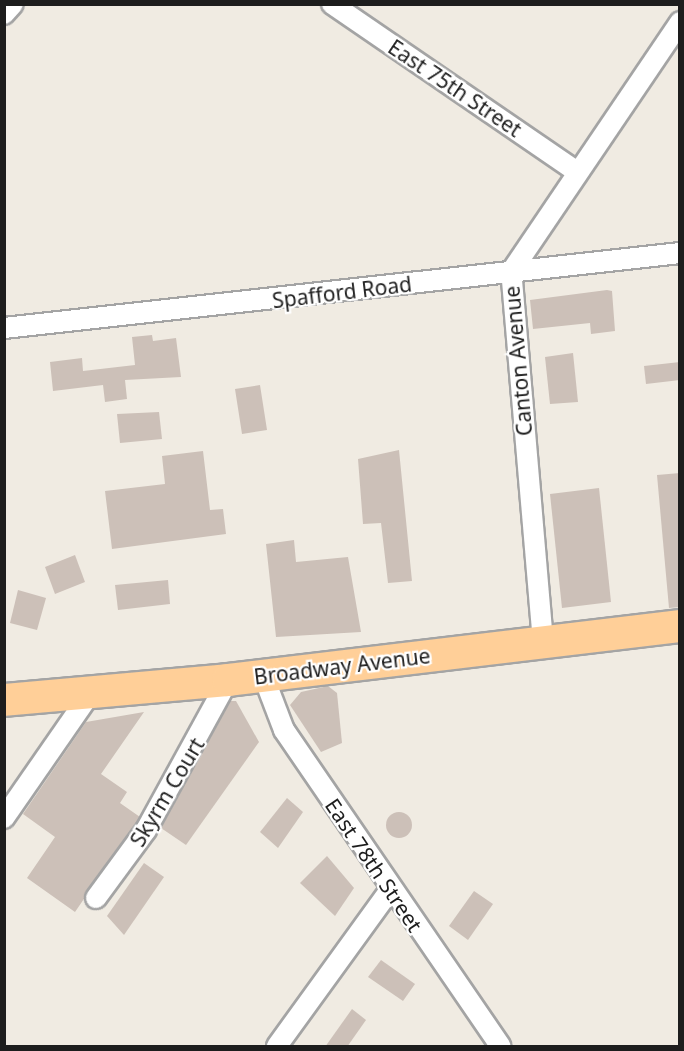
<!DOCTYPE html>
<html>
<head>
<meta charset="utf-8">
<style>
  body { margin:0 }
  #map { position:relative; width:684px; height:1051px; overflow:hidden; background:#f0ebe2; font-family:"Noto Sans",sans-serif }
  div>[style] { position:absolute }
  .building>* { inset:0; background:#ccc0b8 }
  .round { border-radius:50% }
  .roads { filter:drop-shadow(2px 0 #a4a4a4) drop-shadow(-2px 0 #a4a4a4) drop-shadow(0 2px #a4a4a4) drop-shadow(0 -2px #a4a4a4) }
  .street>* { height:20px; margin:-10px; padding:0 10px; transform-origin:10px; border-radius:10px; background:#fff }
  .primary>* { height:32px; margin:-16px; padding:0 16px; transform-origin:16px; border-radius:16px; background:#ffcf98 }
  span { translate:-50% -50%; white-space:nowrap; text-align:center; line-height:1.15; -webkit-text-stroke:4.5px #fff; paint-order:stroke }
  .street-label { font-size:21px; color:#1d1d1d }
  .frame { position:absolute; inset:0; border:6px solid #1d1d1d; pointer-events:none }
</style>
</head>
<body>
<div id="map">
  <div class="building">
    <div style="clip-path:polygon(607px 290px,612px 291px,615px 331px,591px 334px,590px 323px,533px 329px,530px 300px)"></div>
    <div style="clip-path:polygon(152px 335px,153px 341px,176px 338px,181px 377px,125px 380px,127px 399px,105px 402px,103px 385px,53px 391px,50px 362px,82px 358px,83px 371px,135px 365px,132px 337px)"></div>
    <div style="clip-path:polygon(573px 353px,578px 402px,550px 404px,545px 357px)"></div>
    <div style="clip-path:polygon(680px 362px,680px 380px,646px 384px,644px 366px)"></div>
    <div style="clip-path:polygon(260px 385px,267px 430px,242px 434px,235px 389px)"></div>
    <div style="clip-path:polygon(159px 412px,162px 439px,120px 443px,117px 414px)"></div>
    <div style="clip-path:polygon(399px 450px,412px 581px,388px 583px,381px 523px,363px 524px,358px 459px)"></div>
    <div style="clip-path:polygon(203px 451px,210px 510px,223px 509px,226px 534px,112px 549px,105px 491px,165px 484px,162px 456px)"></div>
    <div style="clip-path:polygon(680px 473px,680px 607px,669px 608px,657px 475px)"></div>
    <div style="clip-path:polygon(599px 488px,611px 602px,562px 608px,550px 494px)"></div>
    <div style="clip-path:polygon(294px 540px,296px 562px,348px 557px,361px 632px,276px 637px,266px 544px)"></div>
    <div style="clip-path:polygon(75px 555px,85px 582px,55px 594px,45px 567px)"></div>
    <div style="clip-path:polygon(168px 580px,170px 604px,118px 610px,115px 585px)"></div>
    <div style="clip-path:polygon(18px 590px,46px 598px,37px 630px,10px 623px)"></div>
    <div style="clip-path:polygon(328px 686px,337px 693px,342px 743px,321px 752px,290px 705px,301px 692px)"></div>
    <div style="clip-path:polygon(230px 701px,236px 701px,259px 742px,186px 845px,161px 828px)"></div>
    <div style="clip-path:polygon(144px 712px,101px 774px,127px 792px,120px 803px,140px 817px,75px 912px,27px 878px,55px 837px,23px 814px,86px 722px)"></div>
    <div style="clip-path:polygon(287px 798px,303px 812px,278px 848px,260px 832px)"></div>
    <div class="round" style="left:386px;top:812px;width:26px;height:26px"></div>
    <div style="clip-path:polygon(327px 856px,354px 888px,335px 916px,300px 883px)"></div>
    <div style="clip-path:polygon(144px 863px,164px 877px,124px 935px,107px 916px)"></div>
    <div style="clip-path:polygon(474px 891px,493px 904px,468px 940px,449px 926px)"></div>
    <div style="clip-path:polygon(381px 960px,415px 984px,403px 1001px,368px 977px)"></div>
    <div style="clip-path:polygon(352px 1009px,366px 1020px,347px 1047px,325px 1047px)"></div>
  </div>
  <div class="roads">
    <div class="street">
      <div style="left:332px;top:4px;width:297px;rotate:34.4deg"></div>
      <div style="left:4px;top:14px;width:13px;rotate:-48deg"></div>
      <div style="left:4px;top:328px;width:680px;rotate:-6.33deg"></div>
      <div style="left:543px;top:642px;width:371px;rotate:-94.9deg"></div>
      <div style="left:511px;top:272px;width:302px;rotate:-55.9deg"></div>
      <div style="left:263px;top:675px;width:59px;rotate:69.1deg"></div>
      <div style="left:284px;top:730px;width:383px;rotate:55.6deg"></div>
      <div style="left:4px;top:818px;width:155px;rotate:-55.3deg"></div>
      <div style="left:96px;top:898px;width:84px;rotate:-53.7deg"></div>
      <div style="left:146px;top:830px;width:171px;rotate:-61.3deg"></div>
      <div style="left:277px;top:1046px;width:191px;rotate:-54.1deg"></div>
    </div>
    <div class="primary">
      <div style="left:4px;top:700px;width:225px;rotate:-5.1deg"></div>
      <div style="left:228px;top:680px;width:455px;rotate:-6.8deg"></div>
    </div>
  </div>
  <div class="street-label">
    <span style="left:455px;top:88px;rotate:34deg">East 75th Street</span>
    <span style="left:342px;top:292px;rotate:-7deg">Spafford Road</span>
    <span style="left:518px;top:361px;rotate:-95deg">Canton Avenue</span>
    <span style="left:342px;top:666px;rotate:-7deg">Broadway Avenue</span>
    <span style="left:167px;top:792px;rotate:-59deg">Skyrm Court</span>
    <span style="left:374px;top:865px;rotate:56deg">East 78th Street</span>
  </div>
  <div class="frame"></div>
</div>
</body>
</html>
